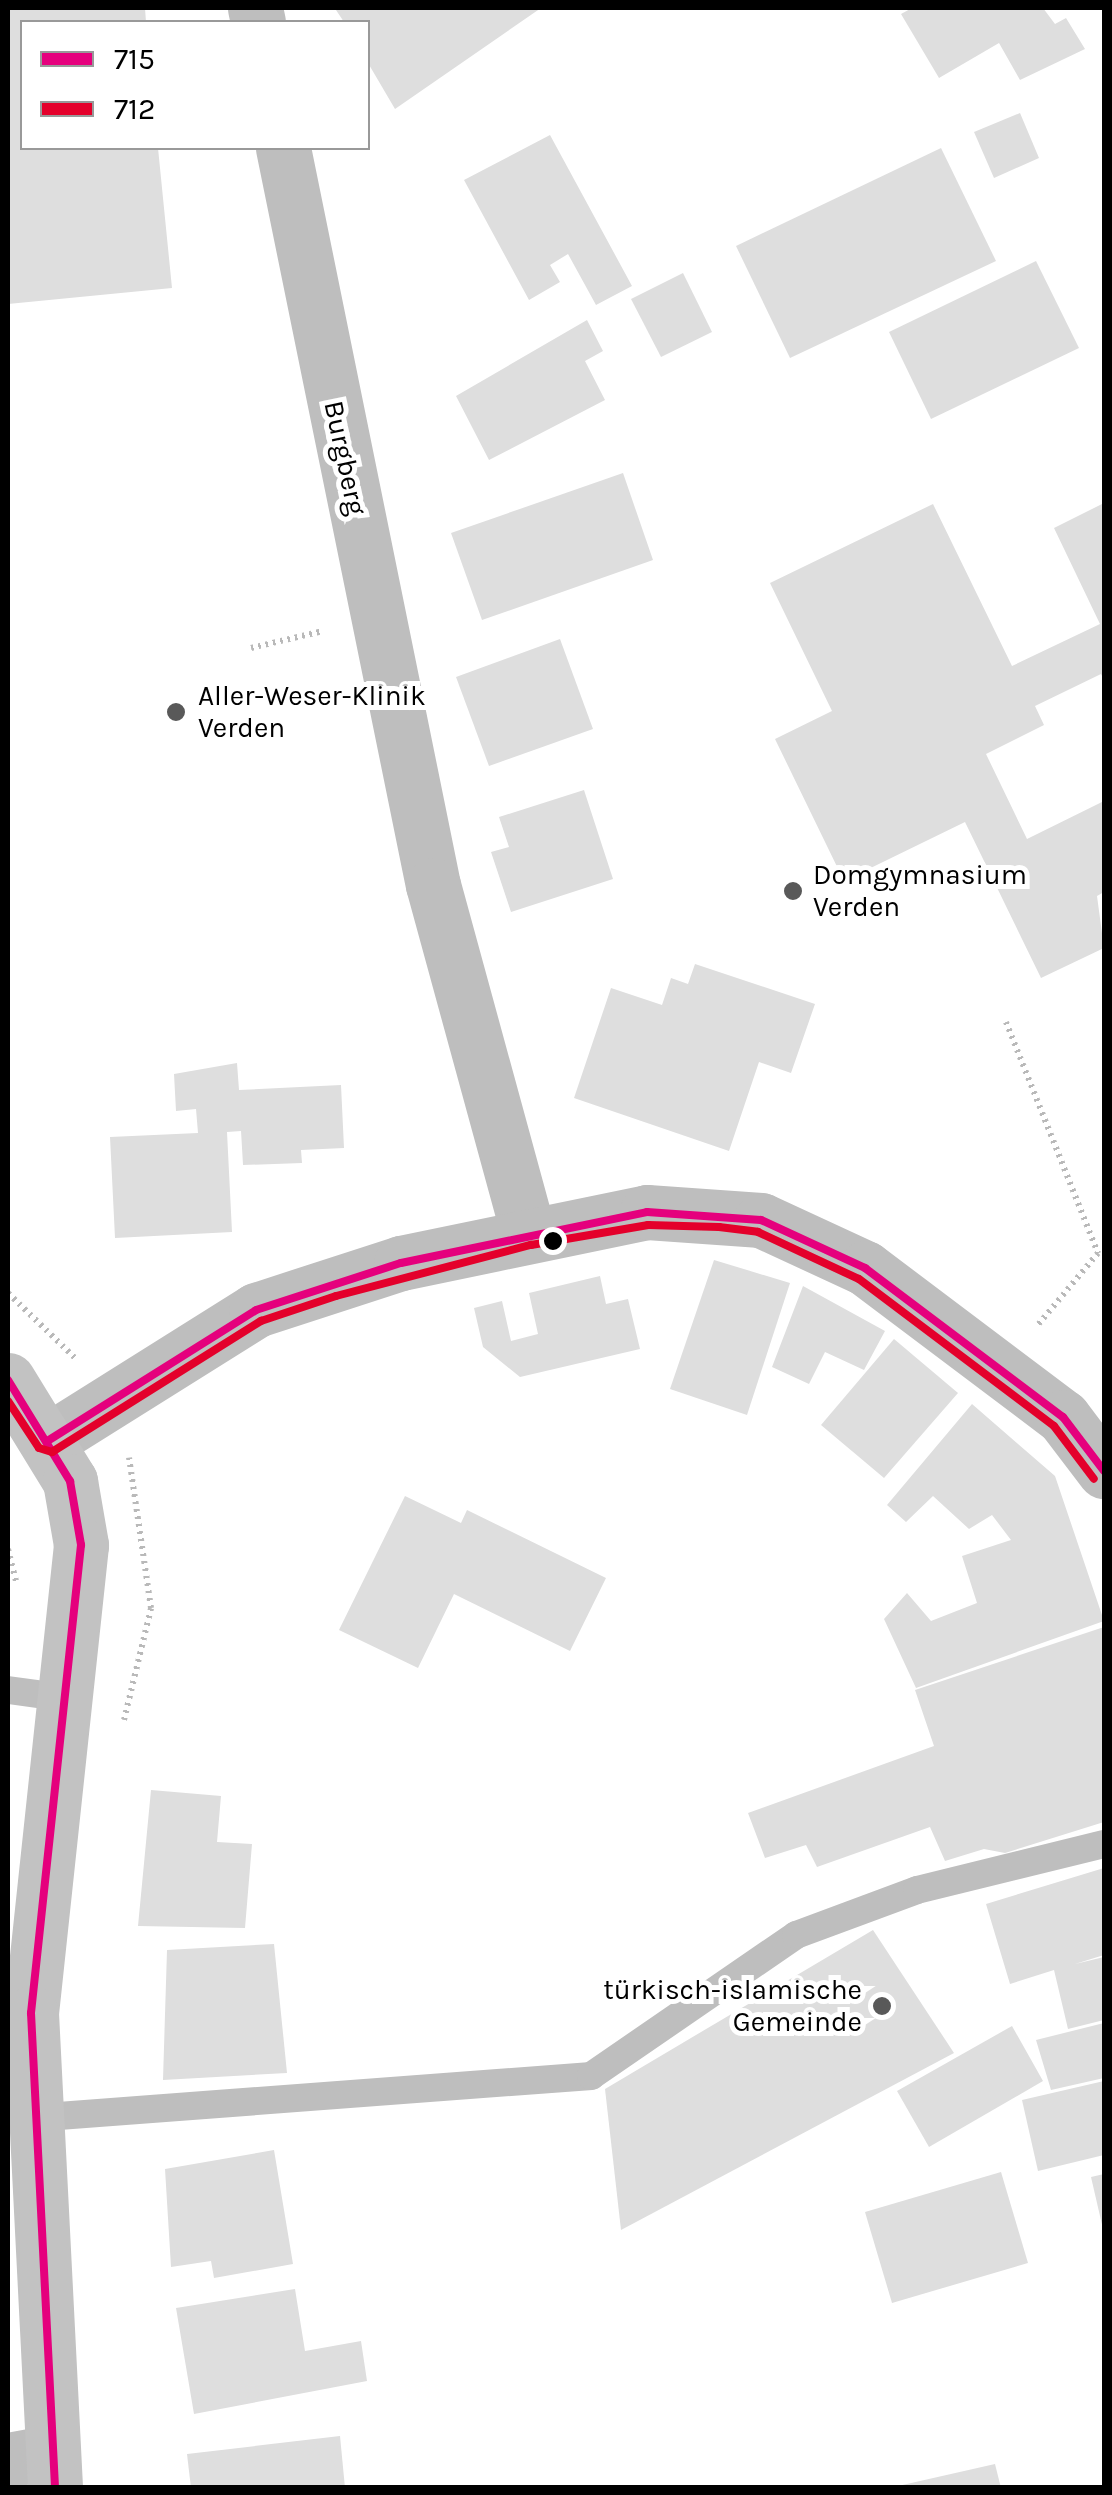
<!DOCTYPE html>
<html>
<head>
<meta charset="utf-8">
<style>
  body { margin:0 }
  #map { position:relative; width:1112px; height:2495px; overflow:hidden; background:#fff; font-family:Karla,sans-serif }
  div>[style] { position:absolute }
  .building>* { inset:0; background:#dedede }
  .path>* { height:6px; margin-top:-3px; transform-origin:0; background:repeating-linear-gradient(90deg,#b9b9b9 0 2.5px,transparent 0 7.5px) }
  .lane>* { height:28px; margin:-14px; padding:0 14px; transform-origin:14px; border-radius:14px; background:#bebebe }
  .street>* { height:55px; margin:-27.5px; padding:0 27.5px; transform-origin:27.5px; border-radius:27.5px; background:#bebebe }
  .secondary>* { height:55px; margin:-27.5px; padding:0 27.5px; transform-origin:27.5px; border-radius:27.5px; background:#c2c2c2 }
  .bus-1>* { height:8px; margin:-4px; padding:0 4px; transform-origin:4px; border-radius:4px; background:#e5007d }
  .bus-2>* { height:8px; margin:-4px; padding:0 4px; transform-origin:4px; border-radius:4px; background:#e4002b }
  .dots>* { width:28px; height:28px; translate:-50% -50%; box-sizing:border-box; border:5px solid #fff; border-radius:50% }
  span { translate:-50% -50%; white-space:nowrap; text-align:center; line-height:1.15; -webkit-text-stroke:10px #fff; paint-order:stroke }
  .street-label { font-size:28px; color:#000 }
  .poi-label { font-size:28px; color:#000 }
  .left { translate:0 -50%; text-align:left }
  .right { translate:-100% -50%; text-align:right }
  .frame { position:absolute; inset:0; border:10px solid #000; pointer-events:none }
  .legend { position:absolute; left:20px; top:20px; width:350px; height:130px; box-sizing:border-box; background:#fff; border:2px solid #999; margin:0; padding:12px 18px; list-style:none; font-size:30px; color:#000 }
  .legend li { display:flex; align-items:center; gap:20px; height:50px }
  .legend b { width:50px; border:2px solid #999 }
</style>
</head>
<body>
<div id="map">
  <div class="building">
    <div style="clip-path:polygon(8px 8px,145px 8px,146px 22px,22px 22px,22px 148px,158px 148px,172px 288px,8px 304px)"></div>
    <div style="clip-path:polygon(541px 8px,395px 109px,368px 63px,368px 22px,344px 22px,336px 10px)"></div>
    <div style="clip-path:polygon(912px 8px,1043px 8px,1055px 24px,1066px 18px,1085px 49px,1020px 80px,999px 43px,939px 78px,901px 14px)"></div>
    <div style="clip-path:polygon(1020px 113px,1039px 158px,994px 178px,974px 132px)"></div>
    <div style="clip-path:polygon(550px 135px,632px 286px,596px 305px,568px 254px,550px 265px,560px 282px,529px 300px,464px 180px)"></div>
    <div style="clip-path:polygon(941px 148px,996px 261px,790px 358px,736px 246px)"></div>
    <div style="clip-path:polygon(1036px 261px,1079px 348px,931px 419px,889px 332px)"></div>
    <div style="clip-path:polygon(683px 273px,712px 332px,661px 357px,631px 299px)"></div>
    <div style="clip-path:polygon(587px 320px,603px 351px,585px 361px,605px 400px,489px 460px,456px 396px)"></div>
    <div style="clip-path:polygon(623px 473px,653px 560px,482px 620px,451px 533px)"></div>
    <div style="clip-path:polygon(1104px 503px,1104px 680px,1101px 674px,1035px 706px,1044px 725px,986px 754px,1027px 839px,1104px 801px,1104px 892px,1097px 896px,1104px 948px,1041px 978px,965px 822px,844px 881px,775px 739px,832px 711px,770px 583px,933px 504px,1012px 666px,1100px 624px,1054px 528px)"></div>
    <div style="clip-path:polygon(560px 639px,593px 729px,489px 766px,456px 677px)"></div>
    <div style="clip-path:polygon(584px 790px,613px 879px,511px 912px,491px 852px,509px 847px,499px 817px)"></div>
    <div style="clip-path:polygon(695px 964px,815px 1004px,791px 1073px,759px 1062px,729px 1151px,574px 1098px,611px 988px,662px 1005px,671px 978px,688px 984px)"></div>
    <div style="clip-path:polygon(237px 1063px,239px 1090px,341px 1085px,344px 1148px,301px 1150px,302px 1163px,243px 1165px,241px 1131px,227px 1132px,232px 1232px,115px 1238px,110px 1137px,198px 1133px,196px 1109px,176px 1111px,174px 1074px)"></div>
    <div style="clip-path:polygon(714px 1260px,790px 1283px,747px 1415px,670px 1389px)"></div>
    <div style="clip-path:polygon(600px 1276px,606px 1304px,628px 1299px,640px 1349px,520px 1377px,483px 1347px,474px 1308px,502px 1301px,511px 1341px,538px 1334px,529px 1293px)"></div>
    <div style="clip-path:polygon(803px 1286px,885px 1331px,864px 1370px,825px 1352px,809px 1384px,772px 1367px)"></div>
    <div style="clip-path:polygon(894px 1339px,958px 1393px,884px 1478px,821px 1425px)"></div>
    <div style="clip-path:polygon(972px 1404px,1055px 1476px,1104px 1621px,916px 1688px,884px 1619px,907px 1593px,931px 1621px,977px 1603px,962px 1556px,1011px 1540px,992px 1515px,969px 1529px,933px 1496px,906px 1522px,887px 1505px)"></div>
    <div style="clip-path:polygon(405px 1496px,461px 1523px,467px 1510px,606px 1578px,570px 1651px,454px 1594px,418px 1668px,339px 1630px)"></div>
    <div style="clip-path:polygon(1104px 1627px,1104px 1822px,1005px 1853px,984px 1849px,945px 1861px,930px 1827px,817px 1867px,806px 1845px,765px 1858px,748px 1813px,934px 1746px,915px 1690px)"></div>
    <div style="clip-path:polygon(151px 1790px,221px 1796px,217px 1842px,252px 1844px,245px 1928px,138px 1926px)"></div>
    <div style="clip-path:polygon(1104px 1868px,1104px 1955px,1075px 1964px,1104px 1957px,1104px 2020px,1068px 2029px,1054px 1970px,1010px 1984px,986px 1904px)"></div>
    <div style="clip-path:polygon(873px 1930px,954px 2053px,621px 2230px,605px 2089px)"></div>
    <div style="clip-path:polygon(274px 1944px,287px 2073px,163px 2080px,167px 1950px)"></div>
    <div style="clip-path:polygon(1104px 2023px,1104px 2078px,1051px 2090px,1036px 2040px)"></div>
    <div style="clip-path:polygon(1012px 2026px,1043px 2081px,929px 2147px,897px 2091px)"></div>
    <div style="clip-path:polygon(1104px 2081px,1104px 2155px,1038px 2171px,1022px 2100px)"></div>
    <div style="clip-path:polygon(274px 2150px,293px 2264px,214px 2278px,211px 2261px,171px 2267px,165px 2169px)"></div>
    <div style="clip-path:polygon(1001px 2172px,1028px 2263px,892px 2303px,865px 2212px)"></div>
    <div style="clip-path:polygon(1104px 2174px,1104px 2229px,1103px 2229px,1091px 2177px)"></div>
    <div style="clip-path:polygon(295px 2289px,305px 2351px,361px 2341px,367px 2381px,194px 2414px,176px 2308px)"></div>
    <div style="clip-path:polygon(340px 2436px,345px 2488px,191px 2488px,187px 2454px)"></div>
    <div style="clip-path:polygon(995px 2464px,1001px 2488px,899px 2488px,898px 2486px)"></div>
  </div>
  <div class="path">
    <div style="left:251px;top:648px;width:74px;rotate:-13.3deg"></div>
    <div style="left:1006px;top:1022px;width:249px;rotate:68.3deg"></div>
    <div style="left:1098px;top:1253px;width:95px;rotate:129.9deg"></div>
    <div style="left:8px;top:1293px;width:95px;rotate:44.1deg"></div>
    <div style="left:8px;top:1549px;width:33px;rotate:76deg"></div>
    <div style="left:124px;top:1720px;width:115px;rotate:-76.4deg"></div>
    <div style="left:151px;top:1608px;width:152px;rotate:-98.3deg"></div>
  </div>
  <div class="lane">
    <div style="left:8px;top:1690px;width:60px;rotate:7.7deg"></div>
    <div style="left:32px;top:2118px;width:561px;rotate:-4.3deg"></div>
    <div style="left:591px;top:2076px;width:249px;rotate:-34.5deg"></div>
    <div style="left:796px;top:1935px;width:129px;rotate:-20.4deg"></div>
    <div style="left:917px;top:1890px;width:193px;rotate:-13.8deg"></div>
  </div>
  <div class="street">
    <div style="left:255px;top:8px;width:14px;rotate:78deg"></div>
    <div style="left:283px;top:148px;width:752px;rotate:78.5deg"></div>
    <div style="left:433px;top:885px;width:361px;rotate:74.7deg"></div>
    <div style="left:49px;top:1440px;width:244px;rotate:-32.1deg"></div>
    <div style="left:256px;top:1310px;width:152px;rotate:-18deg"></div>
    <div style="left:401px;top:1263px;width:251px;rotate:-11.7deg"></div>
    <div style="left:647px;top:1212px;width:114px;rotate:4deg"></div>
    <div style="left:761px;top:1220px;width:115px;rotate:24.8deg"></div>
    <div style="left:865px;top:1268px;width:248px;rotate:37deg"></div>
    <div style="left:1063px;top:1417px;width:68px;rotate:52.8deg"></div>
    <div style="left:8px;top:2460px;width:44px;rotate:-10.5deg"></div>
  </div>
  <div class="secondary">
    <div style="left:8px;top:1380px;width:119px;rotate:58.5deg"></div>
    <div style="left:70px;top:1481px;width:65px;rotate:80.2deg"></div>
    <div style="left:81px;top:1545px;width:471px;rotate:96.1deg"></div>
    <div style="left:31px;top:2013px;width:476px;rotate:87.1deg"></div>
  </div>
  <div class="bus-1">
    <div style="left:8px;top:1380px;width:119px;rotate:58.5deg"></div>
    <div style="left:70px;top:1481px;width:65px;rotate:80.2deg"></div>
    <div style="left:81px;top:1545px;width:471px;rotate:96.1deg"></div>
    <div style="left:31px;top:2013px;width:476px;rotate:87.1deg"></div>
    <div style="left:49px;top:1440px;width:244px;rotate:-32.1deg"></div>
    <div style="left:256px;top:1310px;width:152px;rotate:-18deg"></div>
    <div style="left:401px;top:1263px;width:251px;rotate:-11.7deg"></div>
    <div style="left:647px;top:1212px;width:114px;rotate:4deg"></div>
    <div style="left:761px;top:1220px;width:115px;rotate:24.8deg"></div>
    <div style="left:865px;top:1268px;width:248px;rotate:37deg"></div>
    <div style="left:1063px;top:1417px;width:68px;rotate:52.8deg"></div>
  </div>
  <div class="bus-2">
    <div style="left:8px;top:1401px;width:56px;rotate:56.6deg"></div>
    <div style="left:39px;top:1448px;width:14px;rotate:17deg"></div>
    <div style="left:52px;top:1452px;width:247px;rotate:-32.1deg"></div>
    <div style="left:261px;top:1321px;width:79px;rotate:-18.4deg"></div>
    <div style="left:336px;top:1296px;width:202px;rotate:-14.7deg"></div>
    <div style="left:531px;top:1245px;width:119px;rotate:-9.7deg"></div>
    <div style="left:648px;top:1225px;width:71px;rotate:1.6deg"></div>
    <div style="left:719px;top:1227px;width:39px;rotate:7deg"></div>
    <div style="left:758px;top:1232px;width:111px;rotate:25deg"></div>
    <div style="left:859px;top:1279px;width:244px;rotate:37deg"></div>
    <div style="left:1054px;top:1426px;width:66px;rotate:53deg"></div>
  </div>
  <div class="dots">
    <div style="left:176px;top:712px;background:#595959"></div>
    <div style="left:793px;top:891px;background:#595959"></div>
    <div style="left:553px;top:1241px;background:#000"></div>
    <div style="left:882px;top:2006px;background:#595959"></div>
  </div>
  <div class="street-label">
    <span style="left:345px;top:458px;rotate:78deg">Burgberg</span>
  </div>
  <div class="poi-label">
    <span class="left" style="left:198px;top:712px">Aller-Weser-Klinik<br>Verden</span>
    <span class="left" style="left:813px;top:891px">Domgymnasium<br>Verden</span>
    <span class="right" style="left:862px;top:2006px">türkisch-islamische<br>Gemeinde</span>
  </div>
  <div class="frame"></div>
  <ul class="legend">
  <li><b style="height:12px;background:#e5007d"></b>715</li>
  <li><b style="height:12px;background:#e4002b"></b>712</li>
  </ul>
</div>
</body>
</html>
